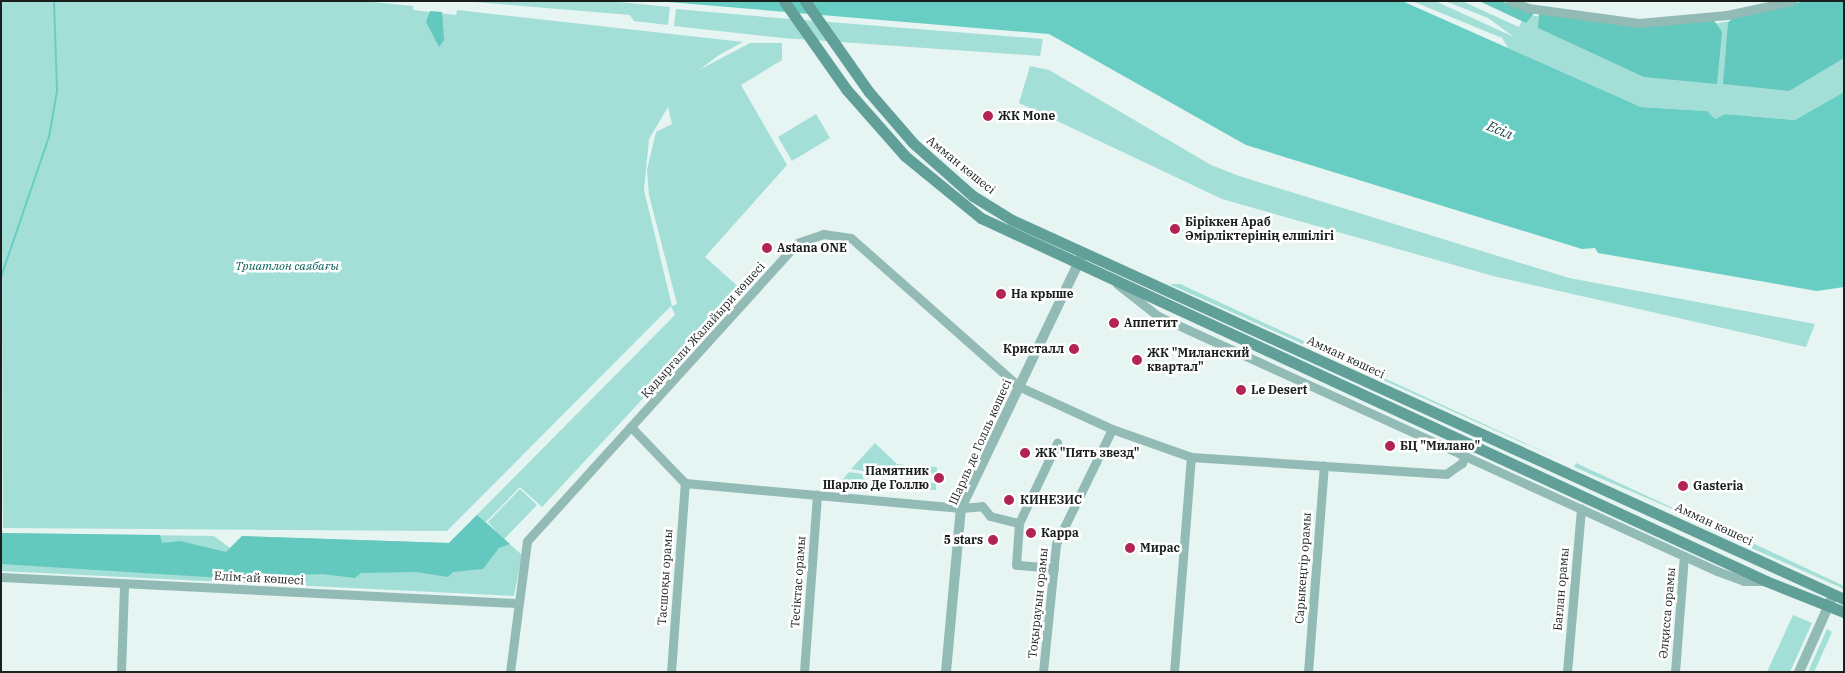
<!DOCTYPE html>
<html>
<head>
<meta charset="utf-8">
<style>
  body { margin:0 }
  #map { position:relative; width:1845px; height:673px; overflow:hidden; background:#e6f4f2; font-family:"IBM Plex Serif",serif }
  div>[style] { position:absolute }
  .green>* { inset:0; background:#a3dfd7 }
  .forest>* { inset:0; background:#63c8bd }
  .water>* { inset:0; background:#68cec3 }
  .stream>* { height:2px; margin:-1px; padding:0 1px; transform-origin:1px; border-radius:1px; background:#68cec3 }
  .minor>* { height:9px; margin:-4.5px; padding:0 4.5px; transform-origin:4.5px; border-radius:4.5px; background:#93bbb5 }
  .tertiary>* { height:10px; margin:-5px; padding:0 5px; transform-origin:5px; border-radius:5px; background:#93bbb5 }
  .secondary>* { height:11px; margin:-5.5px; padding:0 5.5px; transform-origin:5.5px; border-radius:5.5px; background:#61a098 }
  .dots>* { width:14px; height:14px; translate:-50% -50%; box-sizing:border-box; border:2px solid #fff; border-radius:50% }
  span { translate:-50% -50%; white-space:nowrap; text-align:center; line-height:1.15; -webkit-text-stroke:5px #fff; paint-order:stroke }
  .poi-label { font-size:12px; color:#1b201f; font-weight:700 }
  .left { translate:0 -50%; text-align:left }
  .right { translate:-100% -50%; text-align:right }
  .street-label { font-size:12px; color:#1b201f }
  .park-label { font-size:12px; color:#0c635c; font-style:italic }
  .water-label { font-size:14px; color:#12413c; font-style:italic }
  .frame { position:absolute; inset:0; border:2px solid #1b201f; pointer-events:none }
</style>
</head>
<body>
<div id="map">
  <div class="green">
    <div style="clip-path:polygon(evenodd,1px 1px,362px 1px,413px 6px,413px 10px,456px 15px,457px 10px,743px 42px,719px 55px,699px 70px,750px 43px,782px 43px,782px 60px,741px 85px,787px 165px,705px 257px,743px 291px,542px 507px,520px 487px,486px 522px,497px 532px,488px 522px,520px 489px,537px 505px,504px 539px,522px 555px,514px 596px,1px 571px,1px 533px,214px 536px,230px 548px,242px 536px,449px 543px,675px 315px,671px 306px,447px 531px,3px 528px,1px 1px,668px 107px,672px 124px,656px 132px,647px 170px,649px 195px,677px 304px,672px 306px,644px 190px,649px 139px,668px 107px)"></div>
    <div style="clip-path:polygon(463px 1px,609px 1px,670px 7px,668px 25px,634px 21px,630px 15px)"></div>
    <div style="clip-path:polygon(1412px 1px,1435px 1px,1514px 37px,1488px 18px,1445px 1px,1462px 1px,1519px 27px,1525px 14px,1581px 24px,1702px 26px,1844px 1px,1844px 92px,1795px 120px,1725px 114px,1715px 119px,1706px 111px,1641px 107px,1508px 48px,1502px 38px)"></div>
    <div style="clip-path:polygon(676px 9px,766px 17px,1043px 39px,1040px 56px,783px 38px,674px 26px)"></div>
    <div style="clip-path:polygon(1030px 66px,1049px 70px,1211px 165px,1239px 176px,1569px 278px,1815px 324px,1806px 347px,1493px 276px,1222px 199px,1019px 103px)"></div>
    <div style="clip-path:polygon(816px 114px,830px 138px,792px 161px,778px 137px)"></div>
    <div style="clip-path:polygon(1169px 284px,1180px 284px,1568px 463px)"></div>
    <div style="clip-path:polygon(875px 443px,897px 464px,912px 466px,911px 472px,871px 465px,864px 471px,851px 469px)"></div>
    <div style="clip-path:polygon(1576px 463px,1703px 522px,1574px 467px)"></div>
    <div style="clip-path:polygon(913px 466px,937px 467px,937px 474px,912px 472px)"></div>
    <div style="clip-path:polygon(849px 472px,862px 474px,867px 485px,840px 483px)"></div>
    <div style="clip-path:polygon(877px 479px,910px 481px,909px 489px,869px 485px)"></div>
    <div style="clip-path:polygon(912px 482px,936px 483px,936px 490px,911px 489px)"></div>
    <div style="clip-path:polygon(1712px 524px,1844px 586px,1844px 589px,1706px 528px)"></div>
    <div style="clip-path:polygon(1793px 615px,1812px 623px,1790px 672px,1767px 672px)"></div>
    <div style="clip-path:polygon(1827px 629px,1832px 632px,1814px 672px,1808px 672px)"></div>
  </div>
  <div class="forest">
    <div style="clip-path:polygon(1479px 1px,1500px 1px,1535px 12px,1526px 23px)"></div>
    <div style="clip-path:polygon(1805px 1px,1844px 1px,1844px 58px,1789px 91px,1723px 84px,1728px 23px,1734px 16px)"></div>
    <div style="clip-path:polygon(430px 11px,442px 12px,444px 40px,439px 47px,426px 22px)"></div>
    <div style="clip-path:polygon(1539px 13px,1629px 25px,1713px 19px,1722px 32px,1717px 84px,1644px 77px,1538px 28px)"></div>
    <div style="clip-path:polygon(477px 515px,510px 544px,499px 548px,483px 569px,453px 572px,448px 577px,416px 572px,361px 573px,355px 578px,322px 574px,223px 578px,1px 564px,1px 533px,160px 535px,162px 543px,180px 541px,226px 552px,242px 536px,449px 543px)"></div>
  </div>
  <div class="water">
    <div style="clip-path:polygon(656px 1px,1402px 1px,1641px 107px,1707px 111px,1715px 119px,1725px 114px,1795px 120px,1844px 92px,1844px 287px,1817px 291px,1598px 253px,1595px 248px,1582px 249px,1246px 145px,1049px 34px)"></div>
  </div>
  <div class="stream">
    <div style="left:1px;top:277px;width:148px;rotate:-71.1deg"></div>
    <div style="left:49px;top:137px;width:47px;rotate:-80.1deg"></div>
    <div style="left:57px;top:91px;width:90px;rotate:-91.9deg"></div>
  </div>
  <div class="minor">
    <div style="left:1510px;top:1px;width:19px;rotate:21deg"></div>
    <div style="left:1528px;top:8px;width:112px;rotate:7.7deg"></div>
    <div style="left:1639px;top:23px;width:88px;rotate:-5.2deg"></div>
    <div style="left:1727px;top:15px;width:66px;rotate:-12.2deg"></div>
    <div style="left:1117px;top:284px;width:52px;rotate:38deg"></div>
    <div style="left:1158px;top:316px;width:614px;rotate:24.52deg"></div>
    <div style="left:1717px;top:571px;width:29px;rotate:20deg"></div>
    <div style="left:1744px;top:581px;width:19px"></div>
    <div style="left:632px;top:428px;width:76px;rotate:46.1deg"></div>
    <div style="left:685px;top:483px;width:277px;rotate:5.2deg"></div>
    <div style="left:961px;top:508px;width:21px;rotate:-5deg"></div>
    <div style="left:982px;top:506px;width:13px;rotate:51deg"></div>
    <div style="left:990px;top:516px;width:30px;rotate:14deg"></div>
    <div style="left:1054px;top:568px;width:38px;rotate:-175deg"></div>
    <div style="left:1016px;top:565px;width:42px;rotate:-85.9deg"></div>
    <div style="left:1019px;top:523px;width:89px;rotate:-64.6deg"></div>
    <div style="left:1px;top:577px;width:516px;rotate:2.89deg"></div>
    <div style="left:121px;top:672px;width:88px;rotate:-88deg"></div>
    <div style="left:510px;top:672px;width:132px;rotate:-82.6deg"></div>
    <div style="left:527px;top:541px;width:402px;rotate:-47.8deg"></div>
    <div style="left:797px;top:243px;width:28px;rotate:-19deg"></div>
    <div style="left:823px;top:234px;width:28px;rotate:8deg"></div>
    <div style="left:851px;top:238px;width:223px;rotate:41.5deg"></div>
    <div style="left:1018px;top:386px;width:103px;rotate:24.6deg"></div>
    <div style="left:1112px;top:429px;width:84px;rotate:19.5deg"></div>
    <div style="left:1191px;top:457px;width:256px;rotate:3.8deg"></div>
    <div style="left:1446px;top:474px;width:19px;rotate:-35deg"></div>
    <div style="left:1462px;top:463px;width:9px;rotate:-72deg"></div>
    <div style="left:671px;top:672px;width:190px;rotate:-85.8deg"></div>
    <div style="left:804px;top:672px;width:178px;rotate:-85.8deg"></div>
    <div style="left:1043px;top:672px;width:129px;rotate:-84.2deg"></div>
    <div style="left:1056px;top:544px;width:128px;rotate:-64deg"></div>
    <div style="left:1174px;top:672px;width:216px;rotate:-85.5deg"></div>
    <div style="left:1308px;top:672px;width:207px;rotate:-85.6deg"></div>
    <div style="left:1567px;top:672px;width:164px;rotate:-85.1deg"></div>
    <div style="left:1675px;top:672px;width:116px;rotate:-85.6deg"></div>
  </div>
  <div class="tertiary">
    <div style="left:946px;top:672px;width:165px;rotate:-84.8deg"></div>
    <div style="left:961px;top:508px;width:280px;rotate:-64.4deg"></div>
    <div style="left:1799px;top:672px;width:79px;rotate:-66deg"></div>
  </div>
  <div class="secondary">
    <div style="left:784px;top:1px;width:108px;rotate:54.8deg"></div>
    <div style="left:846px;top:89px;width:89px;rotate:48.6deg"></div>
    <div style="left:905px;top:156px;width:98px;rotate:39.2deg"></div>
    <div style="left:981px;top:218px;width:865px;rotate:24.82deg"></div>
    <div style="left:1766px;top:581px;width:84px;rotate:21.7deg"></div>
    <div style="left:805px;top:1px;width:111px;rotate:54.9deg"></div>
    <div style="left:869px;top:92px;width:67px;rotate:49.2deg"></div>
    <div style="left:913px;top:143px;width:80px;rotate:41.5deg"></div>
    <div style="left:973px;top:196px;width:46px;rotate:31.6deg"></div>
    <div style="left:1012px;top:220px;width:914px;rotate:24.49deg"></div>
  </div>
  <div class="dots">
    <div style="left:988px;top:116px;background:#b32456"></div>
    <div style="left:1175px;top:229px;background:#b32456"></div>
    <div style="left:767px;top:248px;background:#b32456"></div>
    <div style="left:1001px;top:294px;background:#b32456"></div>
    <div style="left:1114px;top:323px;background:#b32456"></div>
    <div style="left:1074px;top:349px;background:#b32456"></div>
    <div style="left:1137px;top:360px;background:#b32456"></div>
    <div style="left:1241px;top:390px;background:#b32456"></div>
    <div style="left:1390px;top:446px;background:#b32456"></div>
    <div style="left:1025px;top:453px;background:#b32456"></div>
    <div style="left:939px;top:478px;background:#b32456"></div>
    <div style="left:1683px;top:486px;background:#b32456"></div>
    <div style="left:1009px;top:500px;background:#b32456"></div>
    <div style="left:1031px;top:533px;background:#b32456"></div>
    <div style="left:993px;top:540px;background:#b32456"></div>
    <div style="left:1130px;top:548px;background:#b32456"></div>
  </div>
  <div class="poi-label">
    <span class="left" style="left:998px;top:116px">ЖК Mone</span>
    <span class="left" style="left:1185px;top:229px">Біріккен Араб<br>Әмірліктерінің елшілігі</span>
    <span class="left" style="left:777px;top:248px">Astana ONE</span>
    <span class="left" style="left:1011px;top:294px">На крыше</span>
    <span class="left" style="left:1124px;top:323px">Аппетит</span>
    <span class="right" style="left:1064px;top:349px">Кристалл</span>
    <span class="left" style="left:1147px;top:360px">ЖК "Миланский<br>квартал"</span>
    <span class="left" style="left:1251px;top:390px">Le Desert</span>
    <span class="left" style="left:1400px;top:446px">БЦ "Милано"</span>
    <span class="left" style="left:1035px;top:453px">ЖК "Пять звезд"</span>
    <span class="right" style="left:929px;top:478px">Памятник<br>Шарлю Де Голлю</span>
    <span class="left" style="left:1693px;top:486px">Gasteria</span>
    <span class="left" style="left:1020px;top:500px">КИНЕЗИС</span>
    <span class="left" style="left:1041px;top:533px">Карра</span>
    <span class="right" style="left:983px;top:540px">5 stars</span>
    <span class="left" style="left:1140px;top:548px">Мирас</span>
  </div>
  <div class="street-label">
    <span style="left:961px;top:165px;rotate:39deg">Амман көшесі</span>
    <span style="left:703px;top:330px;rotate:-48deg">Қадырғали Жалайыри көшесі</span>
    <span style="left:1346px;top:357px;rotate:25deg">Амман көшесі</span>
    <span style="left:980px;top:442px;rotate:-66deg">Шарль де Голль көшесі</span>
    <span style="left:1714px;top:524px;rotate:25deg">Амман көшесі</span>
    <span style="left:1303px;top:568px;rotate:-86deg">Сарыкеңгір орамы</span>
    <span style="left:665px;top:577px;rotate:-86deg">Тасшоқы орамы</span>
    <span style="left:259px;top:578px;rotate:3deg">Елім-ай көшесі</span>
    <span style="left:798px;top:582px;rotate:-86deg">Тесіктас орамы</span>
    <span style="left:1561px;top:589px;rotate:-85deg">Бағлан орамы</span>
    <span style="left:1038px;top:603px;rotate:-84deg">Тоқырауын орамы</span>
    <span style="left:1667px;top:613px;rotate:-85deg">Әлқисса орамы</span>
  </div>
  <div class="park-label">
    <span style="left:287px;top:266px">Триатлон саябағы</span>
  </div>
  <div class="water-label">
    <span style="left:1500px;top:130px;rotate:23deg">Есіл</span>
  </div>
  <div class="frame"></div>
</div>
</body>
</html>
